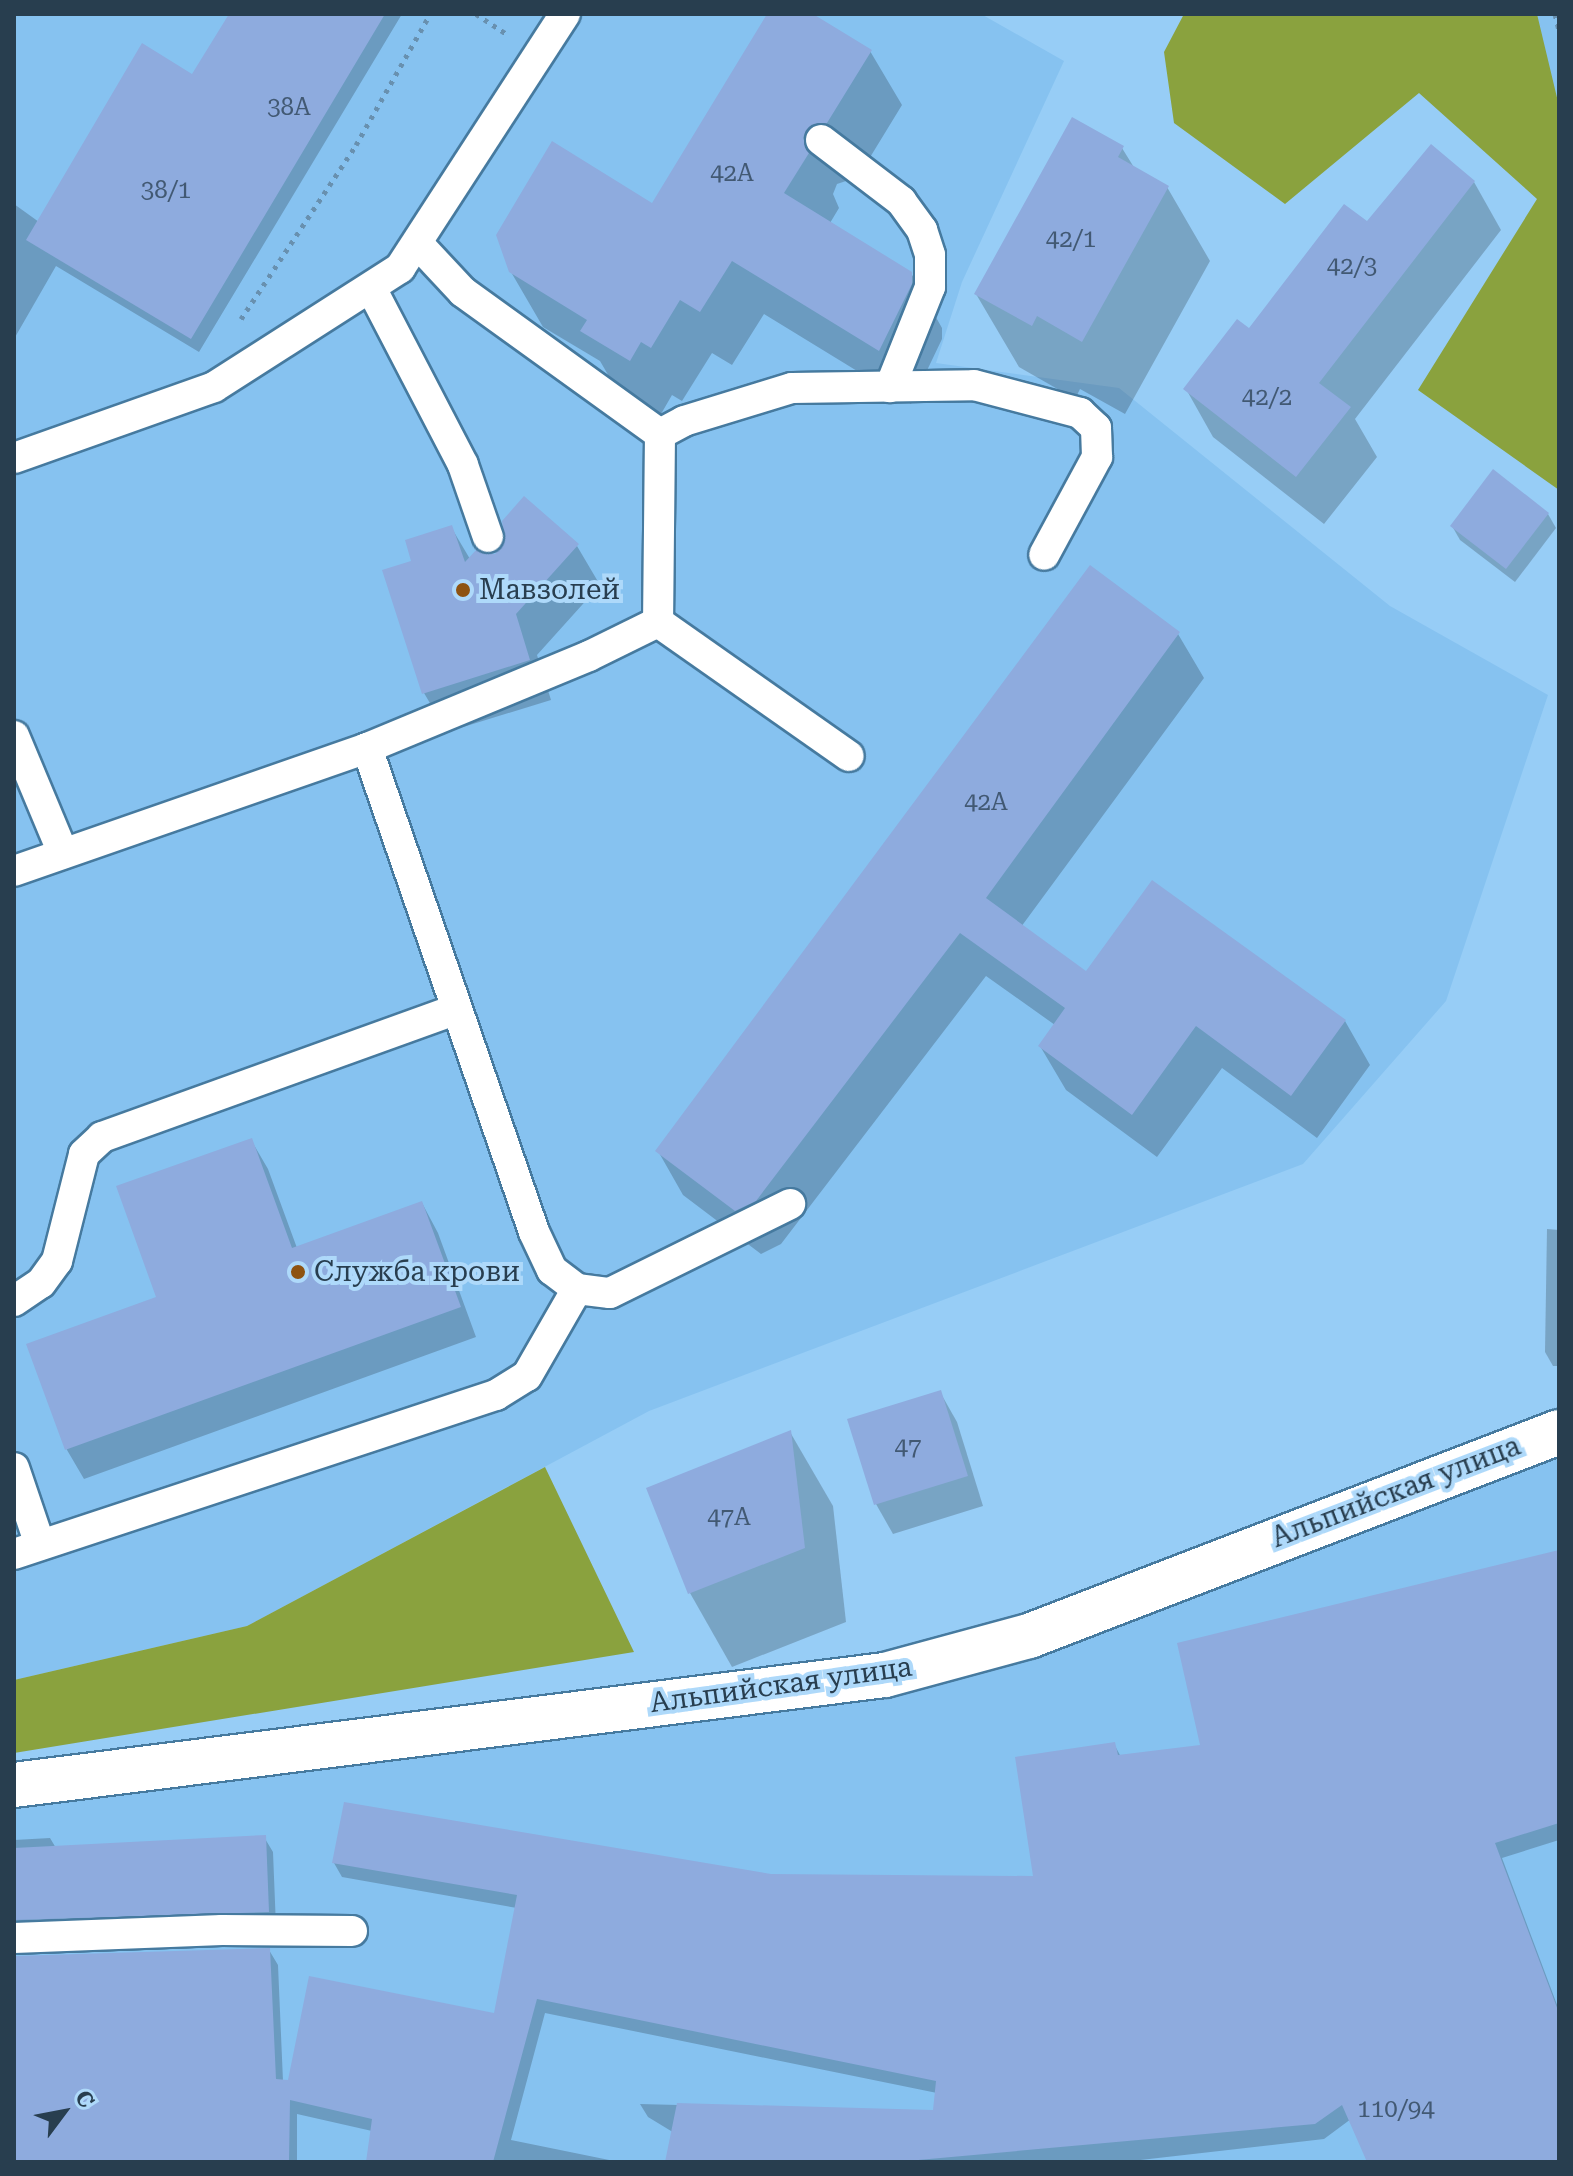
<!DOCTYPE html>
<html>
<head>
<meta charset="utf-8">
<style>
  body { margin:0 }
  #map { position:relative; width:1573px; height:2176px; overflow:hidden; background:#97cdf6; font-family:"Roboto Serif",serif }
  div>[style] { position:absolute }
  .built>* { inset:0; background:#86c2f0 }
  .green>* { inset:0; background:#8aa23e }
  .shadow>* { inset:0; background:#0003 }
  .building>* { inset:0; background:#8eabde }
  .path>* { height:5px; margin-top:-2.5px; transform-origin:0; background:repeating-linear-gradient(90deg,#6890af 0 4px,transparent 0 10px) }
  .roads { filter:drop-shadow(2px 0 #467a9f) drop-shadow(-2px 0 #467a9f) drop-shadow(0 2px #467a9f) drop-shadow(0 -2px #467a9f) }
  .lane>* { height:30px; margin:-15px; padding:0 15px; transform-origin:15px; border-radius:15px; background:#fff }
  .secondary>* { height:44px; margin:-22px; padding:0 22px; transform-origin:22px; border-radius:22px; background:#fff }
  .dots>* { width:22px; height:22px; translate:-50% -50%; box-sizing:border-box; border:4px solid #aed9fa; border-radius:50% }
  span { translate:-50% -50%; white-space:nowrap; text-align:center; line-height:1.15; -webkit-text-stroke:8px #aed9fa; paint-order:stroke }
  .number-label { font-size:24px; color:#425973 }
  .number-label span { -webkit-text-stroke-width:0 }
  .poi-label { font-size:28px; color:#283e4f }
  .left { translate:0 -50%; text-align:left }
  .street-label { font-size:28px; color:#283e4f }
  .frame { position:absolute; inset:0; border:16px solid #283e4f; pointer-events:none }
  .north { position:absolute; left:24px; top:2072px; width:80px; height:80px; -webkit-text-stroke:6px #aed9fa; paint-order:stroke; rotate:58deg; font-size:22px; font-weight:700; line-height:32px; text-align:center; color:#283e4f }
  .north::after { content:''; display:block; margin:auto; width:28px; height:36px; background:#283e4f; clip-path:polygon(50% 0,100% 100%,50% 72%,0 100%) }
</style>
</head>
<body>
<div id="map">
  <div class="built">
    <div style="clip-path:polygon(14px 14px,981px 14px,1064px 61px,962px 282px,936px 363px,1119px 388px,1390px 606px,1548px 695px,1446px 1001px,1303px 1164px,649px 1411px,247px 1626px,14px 1680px)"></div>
    <div style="clip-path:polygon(1537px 14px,1559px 14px,1559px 106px,1542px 52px)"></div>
    <div style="clip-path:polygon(1559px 1423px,1559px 2162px,14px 2162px,14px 1778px,927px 1665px)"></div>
  </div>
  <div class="green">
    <div style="clip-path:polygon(1184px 14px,1537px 14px,1559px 106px,1559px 490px,1418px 390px,1537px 199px,1419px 93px,1285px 204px,1174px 123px,1164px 52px)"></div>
    <div style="clip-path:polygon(545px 1467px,634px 1652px,14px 1753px,14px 1680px,247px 1626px)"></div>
  </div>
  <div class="shadow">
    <div style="clip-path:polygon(231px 14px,402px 14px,199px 352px,56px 266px,14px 339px,14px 204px,39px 222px,193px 76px)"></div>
    <div style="clip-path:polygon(769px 14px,809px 14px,870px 51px,902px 105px,858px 177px,837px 184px,833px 194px,839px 208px,830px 223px,911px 273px,942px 328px,942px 339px,911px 404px,764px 314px,732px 365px,712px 353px,682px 401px,672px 395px,661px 414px,614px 385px,600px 361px,543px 327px,511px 272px,652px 205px)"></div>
    <div style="clip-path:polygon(1122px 148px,1135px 169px,1167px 187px,1210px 261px,1125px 414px,1080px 389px,1075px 399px,1019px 367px,976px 294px)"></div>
    <div style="clip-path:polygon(1474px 182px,1501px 230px,1355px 419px,1377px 457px,1324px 524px,1213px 437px,1186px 389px,1367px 224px)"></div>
    <div style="clip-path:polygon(1548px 514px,1556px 528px,1515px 582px,1460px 540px,1452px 526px)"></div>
    <div style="clip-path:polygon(451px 527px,470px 559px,577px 546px,600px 585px,537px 655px,551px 700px,447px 732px,424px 693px,414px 562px)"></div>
    <div style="clip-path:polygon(1178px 634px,1204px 678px,1021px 927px,1086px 974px,1345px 1021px,1370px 1065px,1317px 1138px,1222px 1068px,1157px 1157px,1066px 1090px,1040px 1046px,1055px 1025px,986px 976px,781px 1244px,761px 1254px,683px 1195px,658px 1151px)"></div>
    <div style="clip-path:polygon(251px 1140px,268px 1169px,297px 1248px,422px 1203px,438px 1233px,476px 1337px,84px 1479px,67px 1450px,29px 1345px,158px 1298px)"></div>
    <div style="clip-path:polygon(1547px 1229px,1559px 1230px,1559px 1366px,1553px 1366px,1545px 1352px)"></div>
    <div style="clip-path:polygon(940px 1392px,957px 1422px,983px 1506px,893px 1534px,876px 1504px)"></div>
    <div style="clip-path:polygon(790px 1432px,833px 1506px,846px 1622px,732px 1667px,690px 1593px)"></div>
    <div style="clip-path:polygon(1559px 1551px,1559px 1840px,1502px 1858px,1559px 2010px,1559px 2162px,1369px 2162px,1351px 2119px,1324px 2139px,1123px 2162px,722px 2162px,648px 2117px,640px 2104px,934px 2112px,937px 2093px,545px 2013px,511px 2140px,619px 2162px,368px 2162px,372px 2131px,297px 2114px,297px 2162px,14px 2162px,14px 1958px,269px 1950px,278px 1965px,283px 2081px,290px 2082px,496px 2016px,517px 1908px,342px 1877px,334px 1863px,771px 1876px,1035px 1878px,1114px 1744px,1121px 1757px,1202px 1747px)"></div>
    <div style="clip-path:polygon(264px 1837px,273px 1852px,276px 1927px,14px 1939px,14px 1840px,50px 1838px,56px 1848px)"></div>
  </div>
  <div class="building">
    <div style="clip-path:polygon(229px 14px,385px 14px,191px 339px,26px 240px,142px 43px,192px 74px)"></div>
    <div style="clip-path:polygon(767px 14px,813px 14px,872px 50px,827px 123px,806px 130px,803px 138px,809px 153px,784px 193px,912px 272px,912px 284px,879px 351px,732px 261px,700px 312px,680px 300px,651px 348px,641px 342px,630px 361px,580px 331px,587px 320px,509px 272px,496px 235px,552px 141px,652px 203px)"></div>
    <div style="clip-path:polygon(1072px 117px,1124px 146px,1118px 157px,1169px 186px,1082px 342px,1037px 316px,1032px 326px,974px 294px)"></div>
    <div style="clip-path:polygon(1431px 144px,1475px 181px,1319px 383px,1351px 407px,1296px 477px,1183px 389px,1237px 319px,1249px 328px,1344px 204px,1367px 221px)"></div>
    <div style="clip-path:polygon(1493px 469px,1549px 513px,1506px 569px,1450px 526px)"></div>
    <div style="clip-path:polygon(524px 496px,579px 544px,516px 614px,530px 660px,422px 694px,382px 570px,411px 561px,405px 540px,452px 525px,465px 562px,476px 550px,495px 554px,505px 541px,502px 521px)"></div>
    <div style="clip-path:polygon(1090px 565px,1180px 632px,986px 898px,1086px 971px,1152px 880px,1346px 1020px,1291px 1096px,1196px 1026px,1132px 1115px,1038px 1046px,1065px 1008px,960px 933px,756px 1201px,735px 1211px,655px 1151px)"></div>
    <div style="clip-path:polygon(252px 1138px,292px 1248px,422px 1201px,461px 1307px,65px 1450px,26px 1344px,156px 1297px,116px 1186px)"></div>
    <div style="clip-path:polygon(941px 1390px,968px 1476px,874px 1505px,847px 1419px)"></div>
    <div style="clip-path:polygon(791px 1430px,805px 1548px,688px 1594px,646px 1488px)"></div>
    <div style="clip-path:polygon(1559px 1550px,1559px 1823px,1495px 1843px,1559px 2013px,1559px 2162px,1367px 2162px,1342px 2105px,1315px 2124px,896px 2162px,665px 2162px,677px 2103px,933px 2110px,936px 2081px,537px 1999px,493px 2162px,366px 2162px,372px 2119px,290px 2100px,289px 2162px,14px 2162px,14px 1956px,270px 1948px,276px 2079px,288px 2080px,309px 1976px,494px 2013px,517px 1895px,332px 1863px,344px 1802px,771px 1874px,1033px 1876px,1015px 1757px,1115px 1742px,1118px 1755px,1200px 1745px,1177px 1643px)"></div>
    <div style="clip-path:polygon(266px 1835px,269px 1912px,14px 1920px,14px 1848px)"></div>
  </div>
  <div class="path">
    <div style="left:476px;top:14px;width:35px;rotate:33deg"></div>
    <div style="left:1555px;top:14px;width:16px;rotate:76deg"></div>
    <div style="left:241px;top:319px;width:209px;rotate:-56.5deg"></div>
    <div style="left:356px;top:145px;width:150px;rotate:-60.5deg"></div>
  </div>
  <div class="roads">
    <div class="lane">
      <div style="left:821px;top:140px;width:101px;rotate:37.3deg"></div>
      <div style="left:901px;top:201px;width:36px;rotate:54deg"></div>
      <div style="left:922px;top:230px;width:26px;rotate:72deg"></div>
      <div style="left:930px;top:255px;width:32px;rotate:90deg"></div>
      <div style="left:930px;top:287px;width:108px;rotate:111.8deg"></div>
      <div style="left:419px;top:245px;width:64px;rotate:46.9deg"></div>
      <div style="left:463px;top:292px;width:243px;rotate:35.8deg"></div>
      <div style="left:660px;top:434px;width:188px;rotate:90.6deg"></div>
      <div style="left:658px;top:622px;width:233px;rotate:35.1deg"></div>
      <div style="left:371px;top:288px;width:199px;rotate:62.5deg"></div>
      <div style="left:463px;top:465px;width:76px;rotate:70.9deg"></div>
      <div style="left:660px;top:434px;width:27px;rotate:-28deg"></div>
      <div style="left:684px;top:421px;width:113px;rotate:-17deg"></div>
      <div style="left:792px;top:388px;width:182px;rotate:-0.9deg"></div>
      <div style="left:974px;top:385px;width:110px;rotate:14.8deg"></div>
      <div style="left:1080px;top:413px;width:22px;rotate:43deg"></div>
      <div style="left:1096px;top:428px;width:29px;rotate:88deg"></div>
      <div style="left:1097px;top:457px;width:111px;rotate:118.4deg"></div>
      <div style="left:14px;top:458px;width:212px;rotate:-19.5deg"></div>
      <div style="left:214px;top:387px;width:221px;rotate:-32.6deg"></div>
      <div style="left:400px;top:268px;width:303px;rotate:-57deg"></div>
      <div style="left:14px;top:736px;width:127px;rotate:67.3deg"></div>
      <div style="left:367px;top:748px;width:512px;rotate:70.96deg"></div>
      <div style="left:534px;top:1232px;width:42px;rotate:64.7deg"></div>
      <div style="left:552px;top:1270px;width:31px;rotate:37deg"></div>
      <div style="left:577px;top:1289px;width:33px;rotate:7deg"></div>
      <div style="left:610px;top:1293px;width:201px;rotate:-26.3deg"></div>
      <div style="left:14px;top:871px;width:374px;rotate:-19.2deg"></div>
      <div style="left:367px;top:748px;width:240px;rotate:-22.5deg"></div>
      <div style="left:589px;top:656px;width:77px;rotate:-26.2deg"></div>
      <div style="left:14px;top:1301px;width:32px;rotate:-34deg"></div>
      <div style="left:41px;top:1283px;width:27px;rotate:-54deg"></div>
      <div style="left:57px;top:1261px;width:110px;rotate:-75.8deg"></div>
      <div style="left:84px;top:1154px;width:25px;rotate:-43deg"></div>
      <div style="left:102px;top:1137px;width:377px;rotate:-19.8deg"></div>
      <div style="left:14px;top:1468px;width:81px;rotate:71.3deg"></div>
      <div style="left:14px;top:1554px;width:508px;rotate:-18.26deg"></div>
      <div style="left:496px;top:1395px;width:36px;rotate:-32deg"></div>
      <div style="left:527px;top:1376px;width:100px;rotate:-60.1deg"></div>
      <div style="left:14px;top:1938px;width:208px;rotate:-2.2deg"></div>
      <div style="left:222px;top:1930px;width:130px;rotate:0.4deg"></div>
    </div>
    <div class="secondary">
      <div style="left:14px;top:1785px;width:878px;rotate:-7.2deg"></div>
      <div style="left:885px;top:1675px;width:149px;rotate:-15.2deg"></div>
      <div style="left:1029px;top:1636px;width:568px;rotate:-21.05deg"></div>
    </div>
  </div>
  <div class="dots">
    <div style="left:463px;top:590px;background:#8e5311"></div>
    <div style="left:298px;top:1272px;background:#8e5311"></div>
  </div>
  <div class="number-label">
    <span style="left:289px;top:108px">38А</span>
    <span style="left:732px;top:174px">42А</span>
    <span style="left:166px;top:191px">38/1</span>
    <span style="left:1071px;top:240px">42/1</span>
    <span style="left:1352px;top:267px">42/3</span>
    <span style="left:1267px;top:398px">42/2</span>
    <span style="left:986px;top:803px">42А</span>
    <span style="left:908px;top:1448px">47</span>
    <span style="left:729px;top:1518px">47А</span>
    <span style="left:1396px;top:2110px">110/94</span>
  </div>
  <div class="poi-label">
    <span class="left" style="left:479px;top:590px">Мавзолей</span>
    <span class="left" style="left:314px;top:1272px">Служба крови</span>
  </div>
  <div class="street-label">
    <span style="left:1396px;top:1492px;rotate:-21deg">Альпийская улица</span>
    <span style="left:781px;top:1685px;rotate:-8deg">Альпийская улица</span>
  </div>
  <div class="frame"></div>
  <div class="north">С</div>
</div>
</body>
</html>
